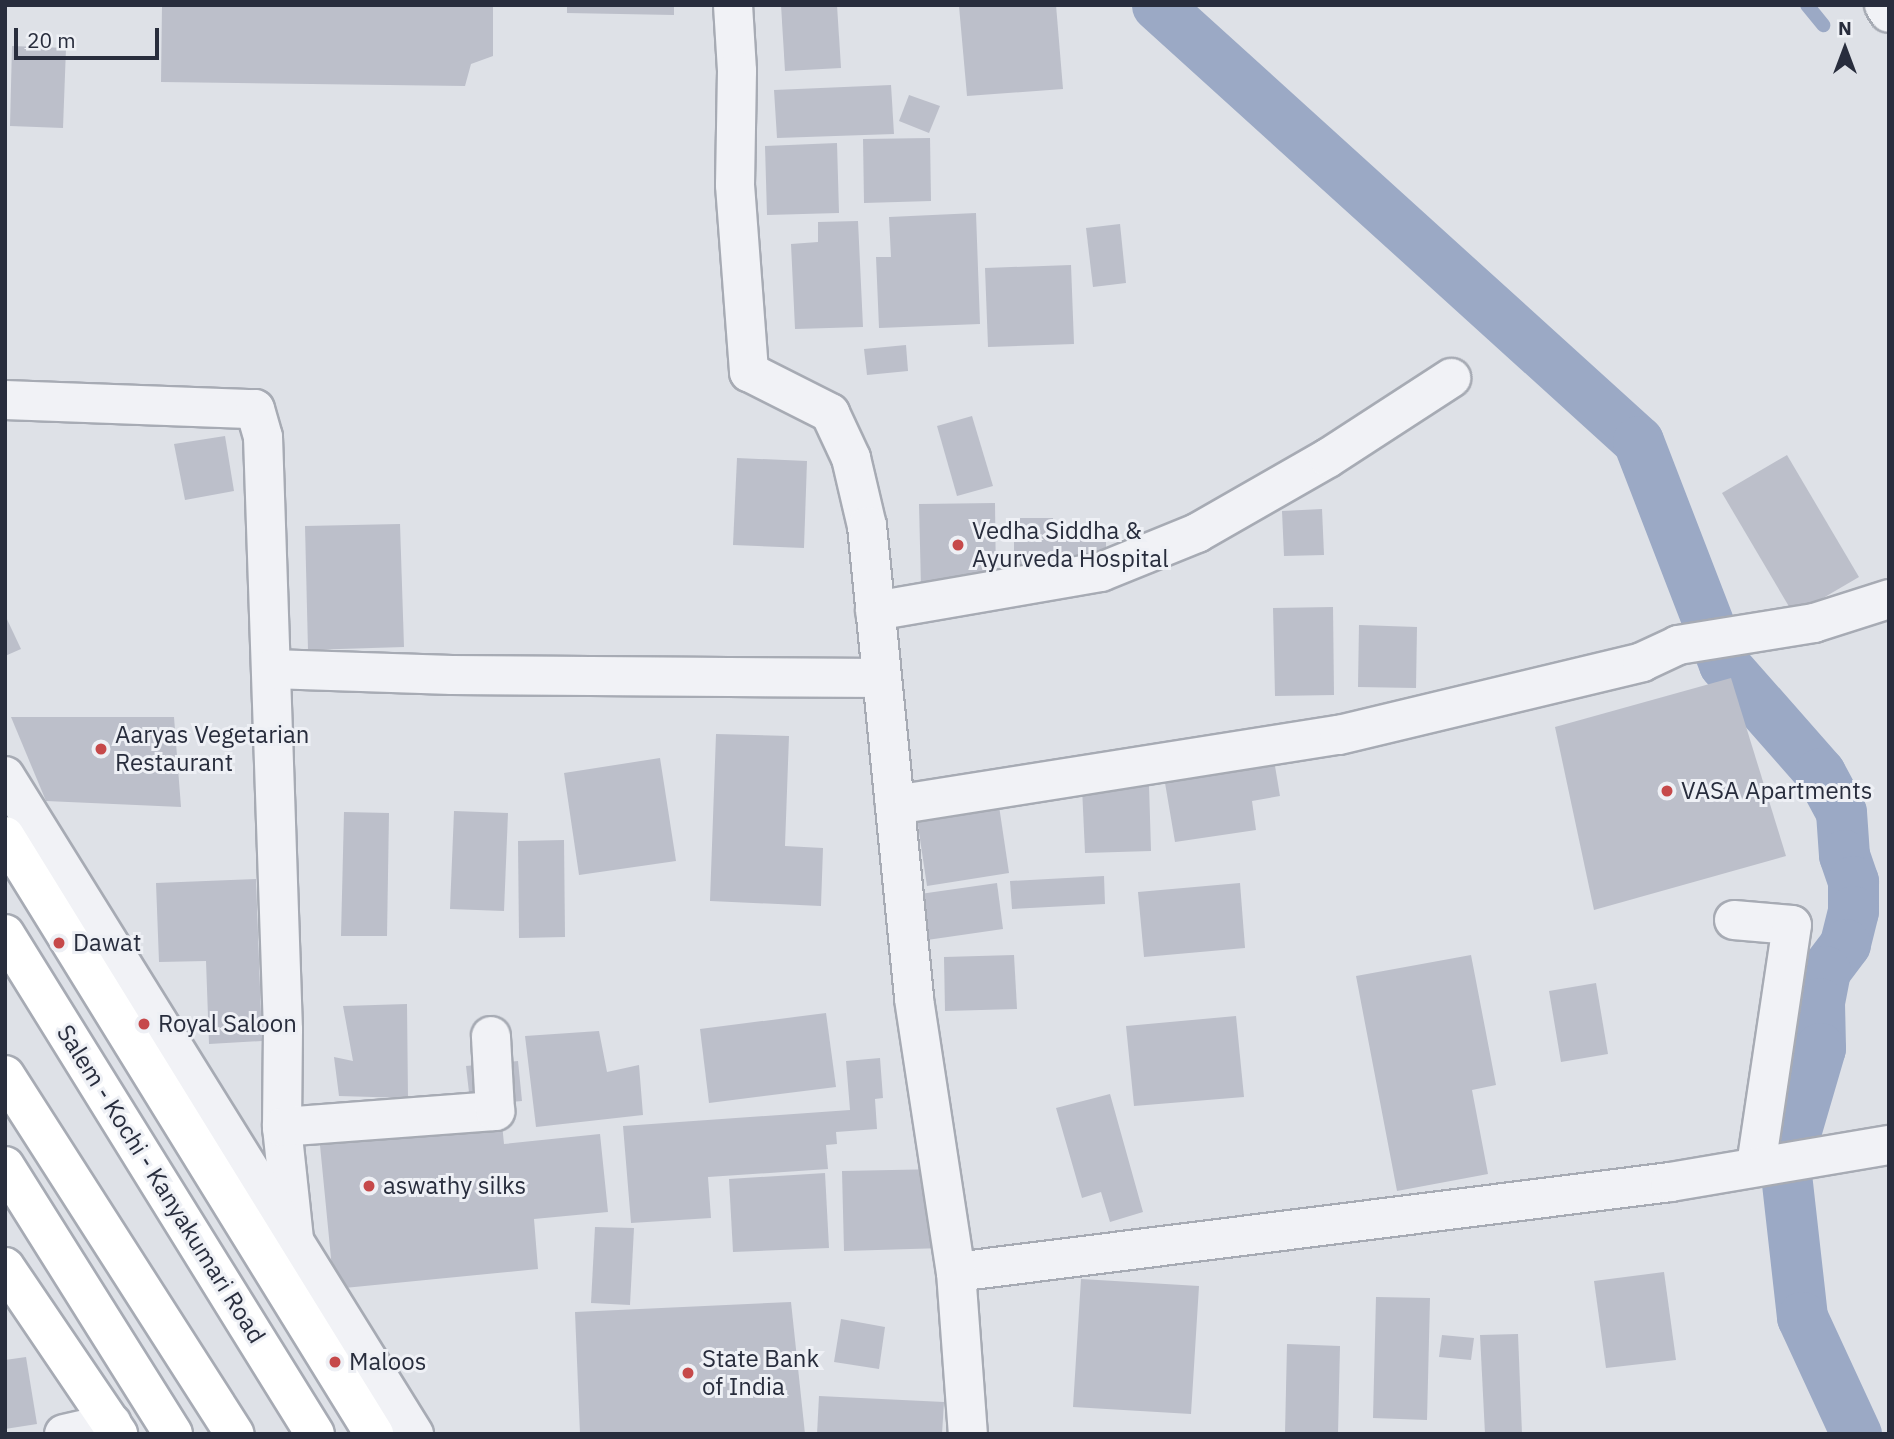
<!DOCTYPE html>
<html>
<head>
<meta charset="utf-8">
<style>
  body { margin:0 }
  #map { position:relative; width:1894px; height:1439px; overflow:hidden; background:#dee1e7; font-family:"IBM Plex Sans",sans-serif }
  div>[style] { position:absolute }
  .stream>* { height:14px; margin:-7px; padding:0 7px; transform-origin:7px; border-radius:7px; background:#9ba9c5 }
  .canal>* { height:51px; margin:-25.5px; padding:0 25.5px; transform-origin:25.5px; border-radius:25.5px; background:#9ba9c5 }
  .building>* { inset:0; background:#bcbfca }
  .roads { filter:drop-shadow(2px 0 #a7abb4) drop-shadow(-2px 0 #a7abb4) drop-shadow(0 2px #a7abb4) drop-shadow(0 -2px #a7abb4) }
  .minor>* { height:38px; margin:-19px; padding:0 19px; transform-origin:19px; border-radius:19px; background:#f1f2f6 }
  .tertiary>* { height:38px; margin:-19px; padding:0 19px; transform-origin:19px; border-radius:19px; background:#f1f2f6 }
  .secondary>* { height:38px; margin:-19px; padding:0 19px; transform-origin:19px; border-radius:19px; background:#fff }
  .trunk>* { height:38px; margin:-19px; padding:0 19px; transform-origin:19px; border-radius:19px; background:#fff }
  .dots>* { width:19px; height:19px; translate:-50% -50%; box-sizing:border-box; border:4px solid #eef0f5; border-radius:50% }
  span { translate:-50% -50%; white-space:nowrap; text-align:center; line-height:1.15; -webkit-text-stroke:6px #eef0f5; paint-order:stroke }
  .poi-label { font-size:24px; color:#282d3d }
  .left { translate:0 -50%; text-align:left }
  .street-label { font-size:24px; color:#282d3d }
  .frame { position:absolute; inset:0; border:7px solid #282d3d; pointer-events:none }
  .north { position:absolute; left:1810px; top:14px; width:70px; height:70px; -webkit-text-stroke:5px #eef0f5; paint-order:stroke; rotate:0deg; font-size:19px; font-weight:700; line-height:28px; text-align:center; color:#282d3d }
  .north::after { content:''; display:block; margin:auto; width:24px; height:32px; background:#282d3d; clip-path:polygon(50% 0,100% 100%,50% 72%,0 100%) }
  .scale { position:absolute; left:14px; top:28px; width:145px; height:32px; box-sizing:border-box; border:4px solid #282d3d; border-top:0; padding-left:9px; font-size:21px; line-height:24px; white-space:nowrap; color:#282d3d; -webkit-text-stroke:5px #eef0f5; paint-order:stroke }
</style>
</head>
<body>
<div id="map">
  <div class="stream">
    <div style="left:1807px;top:5px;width:26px;rotate:51deg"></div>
  </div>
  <div class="canal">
    <div style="left:1157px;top:5px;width:649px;rotate:42.19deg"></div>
    <div style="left:1638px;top:441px;width:239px;rotate:68.9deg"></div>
    <div style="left:1724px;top:664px;width:145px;rotate:48.6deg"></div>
    <div style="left:1820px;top:773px;width:44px;rotate:61.7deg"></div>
    <div style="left:1841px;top:812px;width:43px;rotate:86deg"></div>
    <div style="left:1844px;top:855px;width:28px;rotate:71deg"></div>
    <div style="left:1853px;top:881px;width:30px;rotate:90deg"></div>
    <div style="left:1853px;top:911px;width:34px;rotate:104deg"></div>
    <div style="left:1845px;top:944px;width:34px;rotate:127deg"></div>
    <div style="left:1825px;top:971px;width:33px;rotate:101deg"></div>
    <div style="left:1819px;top:1003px;width:45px;rotate:88.7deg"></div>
    <div style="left:1820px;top:1048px;width:100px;rotate:106.3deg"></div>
    <div style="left:1787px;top:1183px;width:135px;rotate:83.6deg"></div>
    <div style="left:1802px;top:1317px;width:129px;rotate:65.2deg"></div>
  </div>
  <div class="building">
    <div style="clip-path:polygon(162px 5px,493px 5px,493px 56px,471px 64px,465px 86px,161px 82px)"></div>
    <div style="clip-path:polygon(567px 5px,674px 5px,674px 15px,567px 13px)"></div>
    <div style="clip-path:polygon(781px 5px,837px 5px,841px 68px,785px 71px)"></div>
    <div style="clip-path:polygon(1056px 5px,1063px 89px,967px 96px,959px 6px)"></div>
    <div style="clip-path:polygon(12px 46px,66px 48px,63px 128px,10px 126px)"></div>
    <div style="clip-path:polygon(891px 85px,894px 134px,777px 138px,774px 90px)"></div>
    <div style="clip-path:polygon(909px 95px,940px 106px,929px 133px,899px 121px)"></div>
    <div style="clip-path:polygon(930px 138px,931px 201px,864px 203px,863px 139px)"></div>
    <div style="clip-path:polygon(837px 143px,839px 213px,767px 215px,765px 146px)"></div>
    <div style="clip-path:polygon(976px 213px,980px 324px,879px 328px,876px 257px,891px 257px,889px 217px)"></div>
    <div style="clip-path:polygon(858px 221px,863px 327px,795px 329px,791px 244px,818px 242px,818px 222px)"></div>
    <div style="clip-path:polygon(1120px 224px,1126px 283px,1093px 287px,1086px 228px)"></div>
    <div style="clip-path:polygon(1071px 265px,1074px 344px,988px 347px,985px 268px)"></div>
    <div style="clip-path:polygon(906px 345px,908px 371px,867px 375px,864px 349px)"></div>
    <div style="clip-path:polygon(972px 416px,993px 486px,957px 496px,937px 426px)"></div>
    <div style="clip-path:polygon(225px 436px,234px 491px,185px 500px,174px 444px)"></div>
    <div style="clip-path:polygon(1787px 455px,1859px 577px,1794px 615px,1722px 493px)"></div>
    <div style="clip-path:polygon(737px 458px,807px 461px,804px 548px,733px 545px)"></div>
    <div style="clip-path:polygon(995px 503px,996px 585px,921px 587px,919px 504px)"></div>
    <div style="clip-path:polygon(1322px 509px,1324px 555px,1284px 556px,1282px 511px)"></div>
    <div style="clip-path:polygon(1014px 518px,1053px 518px,1052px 540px,1106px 540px,1106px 565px,1014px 564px)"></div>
    <div style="clip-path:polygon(400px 524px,404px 647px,308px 650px,305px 526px)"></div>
    <div style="clip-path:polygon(1333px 607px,1334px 695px,1275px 696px,1273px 608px)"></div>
    <div style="clip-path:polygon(5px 615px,21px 649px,5px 656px)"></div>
    <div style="clip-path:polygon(1359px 625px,1417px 627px,1416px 688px,1358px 687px)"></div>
    <div style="clip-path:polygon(1731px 678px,1786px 856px,1594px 910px,1555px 727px)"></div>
    <div style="clip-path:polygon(11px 717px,174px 717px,181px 807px,46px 801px)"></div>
    <div style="clip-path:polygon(716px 734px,789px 736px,785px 846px,823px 848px,821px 906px,710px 901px)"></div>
    <div style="clip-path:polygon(660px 758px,676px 861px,579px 875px,564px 773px)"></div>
    <div style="clip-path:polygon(1274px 760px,1280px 796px,1252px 801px,1256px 830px,1175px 842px,1164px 777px)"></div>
    <div style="clip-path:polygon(1149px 785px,1151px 851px,1085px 853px,1082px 787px)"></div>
    <div style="clip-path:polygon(999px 806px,1009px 873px,927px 886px,917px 819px)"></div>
    <div style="clip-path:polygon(454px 811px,508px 813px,504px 911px,450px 909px)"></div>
    <div style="clip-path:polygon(344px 812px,389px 813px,387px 936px,341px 936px)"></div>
    <div style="clip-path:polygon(564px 840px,565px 937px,519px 938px,518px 841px)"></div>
    <div style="clip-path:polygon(1104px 876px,1105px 904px,1012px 909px,1010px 881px)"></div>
    <div style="clip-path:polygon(256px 879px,262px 1041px,209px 1044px,206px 961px,159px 962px,156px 883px)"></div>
    <div style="clip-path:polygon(997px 883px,1003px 929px,927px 940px,920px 894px)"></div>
    <div style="clip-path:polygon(1240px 883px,1245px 948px,1144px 957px,1138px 892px)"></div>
    <div style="clip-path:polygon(1014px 955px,1017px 1009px,945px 1011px,944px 957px)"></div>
    <div style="clip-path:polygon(1471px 955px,1496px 1085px,1472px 1090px,1488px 1174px,1397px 1191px,1356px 976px)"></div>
    <div style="clip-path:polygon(1596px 983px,1608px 1054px,1561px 1062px,1549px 991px)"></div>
    <div style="clip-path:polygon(407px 1004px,408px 1098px,339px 1096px,334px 1057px,353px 1061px,343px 1006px)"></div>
    <div style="clip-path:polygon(826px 1013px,836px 1087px,709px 1103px,700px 1029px)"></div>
    <div style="clip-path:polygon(1236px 1016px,1244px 1097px,1134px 1106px,1126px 1026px)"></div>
    <div style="clip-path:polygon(599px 1031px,607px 1072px,639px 1065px,643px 1115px,536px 1127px,525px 1036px)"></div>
    <div style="clip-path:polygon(880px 1058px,883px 1098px,875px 1099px,877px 1129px,836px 1132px,837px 1144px,826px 1145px,828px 1169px,708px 1177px,711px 1218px,631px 1223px,623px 1126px,850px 1110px,846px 1061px)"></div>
    <div style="clip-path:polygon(518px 1061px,522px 1101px,500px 1103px,504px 1144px,600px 1134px,608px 1212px,534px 1219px,538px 1269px,334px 1289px,319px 1135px,472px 1119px,466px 1066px)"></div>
    <div style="clip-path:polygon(1110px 1094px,1143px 1212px,1110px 1222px,1101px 1192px,1082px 1198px,1056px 1108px)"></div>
    <div style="clip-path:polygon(942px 1169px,944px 1248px,844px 1251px,842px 1171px)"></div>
    <div style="clip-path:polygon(825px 1173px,829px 1248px,733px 1252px,729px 1179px)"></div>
    <div style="clip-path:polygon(595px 1227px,634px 1228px,630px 1305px,591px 1303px)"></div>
    <div style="clip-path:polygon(1664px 1272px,1676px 1360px,1606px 1368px,1594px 1281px)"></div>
    <div style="clip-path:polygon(1081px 1279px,1199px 1286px,1191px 1414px,1073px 1407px)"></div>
    <div style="clip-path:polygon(1376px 1297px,1430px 1298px,1427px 1420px,1373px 1418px)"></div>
    <div style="clip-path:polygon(791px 1302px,805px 1434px,580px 1434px,575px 1312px)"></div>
    <div style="clip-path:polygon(841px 1319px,885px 1327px,879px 1369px,834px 1362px)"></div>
    <div style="clip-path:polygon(1518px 1334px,1522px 1434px,1485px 1434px,1480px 1335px)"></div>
    <div style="clip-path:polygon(1442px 1335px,1474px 1338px,1471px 1360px,1439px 1357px)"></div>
    <div style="clip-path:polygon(1287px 1344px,1340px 1346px,1338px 1434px,1285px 1434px)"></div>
    <div style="clip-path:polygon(26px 1357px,37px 1424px,5px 1429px,5px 1360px)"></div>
    <div style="clip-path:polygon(819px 1396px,944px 1402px,942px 1434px,817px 1434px)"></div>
  </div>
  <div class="roads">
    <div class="minor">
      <div style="left:1884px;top:5px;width:9px;rotate:58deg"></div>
      <div style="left:5px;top:400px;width:250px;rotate:2.1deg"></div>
      <div style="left:255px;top:409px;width:29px;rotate:74deg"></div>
      <div style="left:263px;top:437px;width:593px;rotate:88.07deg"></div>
      <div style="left:283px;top:1030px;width:97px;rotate:90.6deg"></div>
      <div style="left:282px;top:1127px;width:114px;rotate:83.9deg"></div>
      <div style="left:875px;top:611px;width:229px;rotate:-9.8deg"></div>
      <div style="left:1101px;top:572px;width:104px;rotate:-22.1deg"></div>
      <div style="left:1197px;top:533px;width:151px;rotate:-29.8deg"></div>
      <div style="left:1328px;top:458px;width:147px;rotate:-33deg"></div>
      <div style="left:271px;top:669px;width:181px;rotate:1.9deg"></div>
      <div style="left:452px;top:675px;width:430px;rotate:0.4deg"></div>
      <div style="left:895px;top:805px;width:449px;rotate:-9deg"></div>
      <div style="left:1339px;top:735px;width:312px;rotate:-13.5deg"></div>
      <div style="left:1642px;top:662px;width:40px;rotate:-25deg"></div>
      <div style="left:1678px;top:645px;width:138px;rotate:-9.2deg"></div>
      <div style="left:1814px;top:623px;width:79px;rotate:-17.7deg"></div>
      <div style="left:1734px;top:920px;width:58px;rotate:4.9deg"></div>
      <div style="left:1792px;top:925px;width:244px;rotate:98.5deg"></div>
      <div style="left:282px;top:1127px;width:214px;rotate:-4.3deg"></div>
      <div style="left:495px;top:1111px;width:75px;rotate:-93.1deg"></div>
      <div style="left:956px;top:1272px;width:720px;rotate:-7.18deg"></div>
      <div style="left:1670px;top:1182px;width:222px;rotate:-9.6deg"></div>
      <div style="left:64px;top:1434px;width:49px;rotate:-12.9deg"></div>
    </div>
    <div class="tertiary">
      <div style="left:733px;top:5px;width:66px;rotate:86.5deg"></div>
      <div style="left:737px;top:71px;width:114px;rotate:91deg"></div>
      <div style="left:735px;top:185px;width:188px;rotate:85.7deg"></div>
      <div style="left:749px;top:372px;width:91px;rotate:26.8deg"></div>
      <div style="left:830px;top:413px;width:50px;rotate:65deg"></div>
      <div style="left:851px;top:458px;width:70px;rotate:76.8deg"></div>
      <div style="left:867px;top:526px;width:475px;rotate:84.3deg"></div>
      <div style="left:914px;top:999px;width:276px;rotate:81.3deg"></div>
      <div style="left:956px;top:1272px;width:162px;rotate:85.8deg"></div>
      <div style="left:5px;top:776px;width:775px;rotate:58.14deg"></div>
    </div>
    <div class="secondary">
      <div style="left:5px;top:836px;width:703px;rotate:58.32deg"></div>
      <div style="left:5px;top:1166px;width:316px;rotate:57.9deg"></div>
      <div style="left:5px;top:1267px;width:202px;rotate:55.9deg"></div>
    </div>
    <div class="trunk">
      <div style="left:5px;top:934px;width:588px;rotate:58.2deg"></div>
      <div style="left:5px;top:1075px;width:426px;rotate:57.4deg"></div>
    </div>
  </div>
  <div class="dots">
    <div style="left:958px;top:545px;background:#c6494a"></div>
    <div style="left:101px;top:749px;background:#c6494a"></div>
    <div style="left:1667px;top:791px;background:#c6494a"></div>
    <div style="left:59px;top:943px;background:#c6494a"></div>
    <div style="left:144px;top:1024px;background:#c6494a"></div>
    <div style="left:369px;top:1186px;background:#c6494a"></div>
    <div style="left:335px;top:1362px;background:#c6494a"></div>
    <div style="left:688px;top:1373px;background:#c6494a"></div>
  </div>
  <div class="poi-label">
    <span class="left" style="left:972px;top:545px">Vedha Siddha &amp;<br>Ayurveda Hospital</span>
    <span class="left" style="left:115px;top:749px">Aaryas Vegetarian<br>Restaurant</span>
    <span class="left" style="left:1681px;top:791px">VASA Apartments</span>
    <span class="left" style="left:73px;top:943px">Dawat</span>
    <span class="left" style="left:158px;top:1024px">Royal Saloon</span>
    <span class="left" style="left:383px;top:1186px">aswathy silks</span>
    <span class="left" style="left:702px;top:1373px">State Bank<br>of India</span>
    <span class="left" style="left:349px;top:1362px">Maloos</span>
  </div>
  <div class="street-label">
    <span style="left:161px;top:1184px;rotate:58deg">Salem - Kochi - Kanyakumari Road</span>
  </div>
  <div class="frame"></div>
  <div class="north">N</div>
  <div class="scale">20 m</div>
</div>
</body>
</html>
